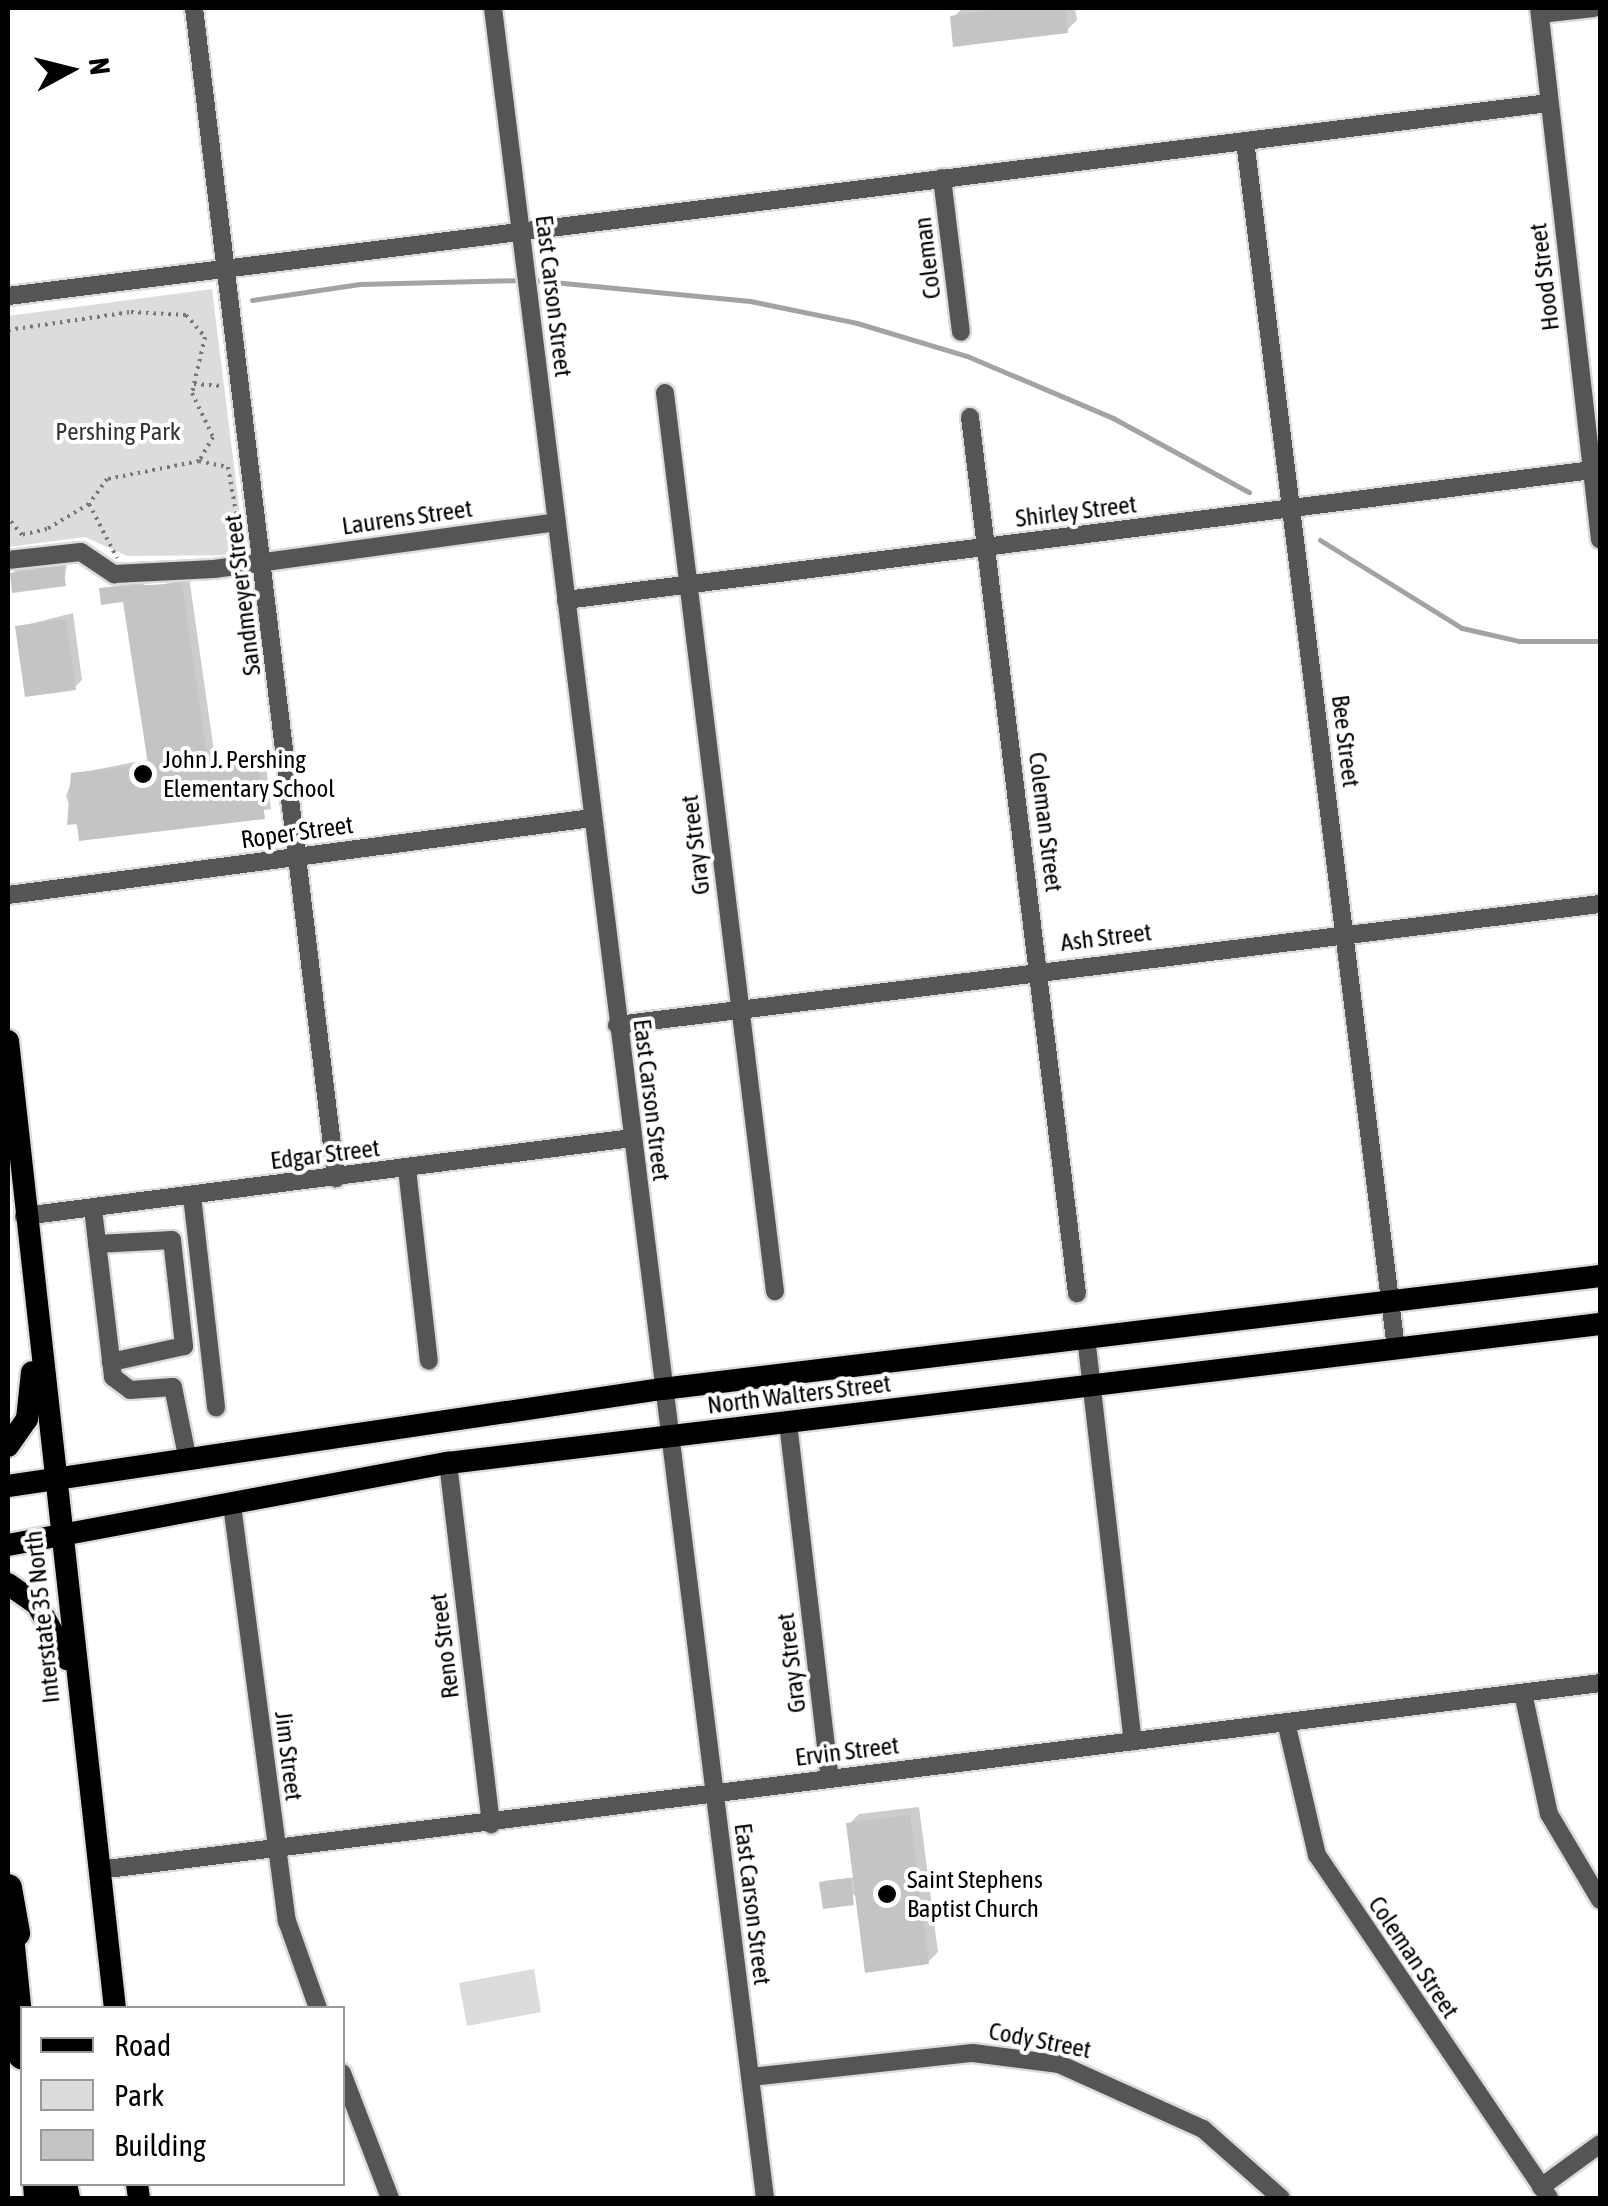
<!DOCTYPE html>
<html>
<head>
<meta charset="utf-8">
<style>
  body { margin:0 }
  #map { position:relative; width:1608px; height:2206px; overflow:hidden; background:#fff; font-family:"Asap Condensed",sans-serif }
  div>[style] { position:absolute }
  .green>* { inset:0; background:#dcdcdc }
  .shadow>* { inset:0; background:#0003 }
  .stream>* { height:5px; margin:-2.5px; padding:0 2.5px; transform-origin:2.5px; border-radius:2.5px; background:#a3a3a3 }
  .building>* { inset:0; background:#c4c4c4 }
  .path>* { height:4px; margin-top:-2px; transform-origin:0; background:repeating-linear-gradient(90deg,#777 0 2.5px,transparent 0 7.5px) }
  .roads { filter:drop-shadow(2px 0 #dbdbdb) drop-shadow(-2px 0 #dbdbdb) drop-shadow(0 2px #dbdbdb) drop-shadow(0 -2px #dbdbdb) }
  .minor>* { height:18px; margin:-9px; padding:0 9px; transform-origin:9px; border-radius:9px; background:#555 }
  .major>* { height:22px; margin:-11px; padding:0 11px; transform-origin:11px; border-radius:11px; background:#000 }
  .highway>* { height:28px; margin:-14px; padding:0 14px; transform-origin:14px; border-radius:14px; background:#000 }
  .dots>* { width:28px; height:28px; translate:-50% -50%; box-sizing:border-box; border:5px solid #fff; border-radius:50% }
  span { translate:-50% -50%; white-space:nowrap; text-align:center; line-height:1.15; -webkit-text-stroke:8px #fff; paint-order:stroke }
  .street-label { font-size:25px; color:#000 }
  .park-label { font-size:25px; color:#333 }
  .poi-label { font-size:25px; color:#000 }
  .left { translate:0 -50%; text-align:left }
  .frame { position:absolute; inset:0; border:10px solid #000; pointer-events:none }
  .legend { position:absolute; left:20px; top:2006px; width:325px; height:180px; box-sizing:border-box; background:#fff; border:2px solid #999; margin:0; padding:12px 18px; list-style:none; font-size:30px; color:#000 }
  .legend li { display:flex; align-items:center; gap:20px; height:50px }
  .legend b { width:50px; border:2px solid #999 }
  .north { position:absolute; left:20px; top:20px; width:100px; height:100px; -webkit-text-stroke:8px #fff; paint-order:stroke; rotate:83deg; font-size:28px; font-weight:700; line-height:40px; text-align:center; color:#000 }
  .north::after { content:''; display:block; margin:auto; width:35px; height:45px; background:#000; clip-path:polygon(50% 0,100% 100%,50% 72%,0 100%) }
</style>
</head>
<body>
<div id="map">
  <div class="green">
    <div style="clip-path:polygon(212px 289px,245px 555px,127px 556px,85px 537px,8px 547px,8px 316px)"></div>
    <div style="clip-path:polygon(534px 1969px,541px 2012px,467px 2026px,459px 1983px)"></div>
  </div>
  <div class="shadow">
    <div style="clip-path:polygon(963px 8px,1075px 8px,1077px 20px,1067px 30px,953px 17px)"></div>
    <div style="clip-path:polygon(67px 563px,64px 584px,12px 574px,17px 569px)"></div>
    <div style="clip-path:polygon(189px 577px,216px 765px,265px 756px,271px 809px,81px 838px,66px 796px,74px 774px,150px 759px,132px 599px,101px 588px,144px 582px,145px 590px)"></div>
    <div style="clip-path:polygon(73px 613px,82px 680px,74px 688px,18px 627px)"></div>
    <div style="clip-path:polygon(919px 1807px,938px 1952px,928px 1962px,858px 1897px,823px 1881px,856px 1877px,849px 1824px,859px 1814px)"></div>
  </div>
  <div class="stream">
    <div style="left:532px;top:280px;width:219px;rotate:5.5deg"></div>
    <div style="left:750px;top:301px;width:109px;rotate:11.6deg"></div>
    <div style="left:857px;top:323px;width:115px;rotate:16.7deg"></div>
    <div style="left:967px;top:356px;width:159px;rotate:23deg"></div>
    <div style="left:1113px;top:418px;width:155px;rotate:28.6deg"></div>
    <div style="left:252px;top:300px;width:109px;rotate:-8.4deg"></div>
    <div style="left:360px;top:284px;width:161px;rotate:-1.4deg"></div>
    <div style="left:1320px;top:540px;width:167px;rotate:31.8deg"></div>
    <div style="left:1462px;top:628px;width:58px;rotate:12.8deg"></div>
    <div style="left:1519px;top:641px;width:81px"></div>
  </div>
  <div class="building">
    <div style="clip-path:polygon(1006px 8px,1065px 8px,1068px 33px,953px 47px,950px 16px)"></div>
    <div style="clip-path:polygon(63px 566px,66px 586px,12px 593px,10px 573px)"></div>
    <div style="clip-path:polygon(182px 583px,209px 771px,258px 762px,265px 819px,79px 841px,77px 824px,67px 825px,71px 773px,148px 764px,123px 602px,101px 605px,99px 588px)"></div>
    <div style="clip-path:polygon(66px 619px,76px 690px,25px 697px,15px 626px)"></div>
    <div style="clip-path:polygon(910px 1815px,929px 1964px,865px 1973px,846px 1823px)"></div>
    <div style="clip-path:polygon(851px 1878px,854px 1905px,823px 1909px,819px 1882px)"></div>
  </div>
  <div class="path">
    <div style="left:8px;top:330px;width:124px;rotate:-8.3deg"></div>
    <div style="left:131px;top:312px;width:55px;rotate:3.1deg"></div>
    <div style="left:186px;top:315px;width:29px;rotate:49deg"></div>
    <div style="left:205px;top:337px;width:57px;rotate:103.1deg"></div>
    <div style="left:192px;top:393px;width:49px;rotate:64.5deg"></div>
    <div style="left:213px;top:437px;width:28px;rotate:120deg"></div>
    <div style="left:199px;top:461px;width:94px;rotate:168.9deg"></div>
    <div style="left:107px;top:479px;width:31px;rotate:126deg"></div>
    <div style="left:89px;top:504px;width:49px;rotate:149.2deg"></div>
    <div style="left:47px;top:529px;width:26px;rotate:167deg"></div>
    <div style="left:22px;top:535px;width:22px;rotate:-129deg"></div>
    <div style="left:194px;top:384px;width:30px;rotate:4deg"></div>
    <div style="left:199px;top:461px;width:30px;rotate:12deg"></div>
    <div style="left:228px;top:467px;width:69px;rotate:80deg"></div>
    <div style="left:89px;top:504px;width:61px;rotate:62.6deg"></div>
  </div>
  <div class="roads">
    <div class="minor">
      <div style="left:194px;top:8px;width:1179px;rotate:83.08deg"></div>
      <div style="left:493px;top:8px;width:2207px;rotate:82.92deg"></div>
      <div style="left:1539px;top:8px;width:535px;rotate:83.46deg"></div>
      <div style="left:1540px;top:14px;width:54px;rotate:-6.3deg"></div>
      <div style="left:1245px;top:141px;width:1217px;rotate:82.87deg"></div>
      <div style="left:942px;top:178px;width:155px;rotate:83deg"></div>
      <div style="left:8px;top:296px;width:1552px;rotate:-7.14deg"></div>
      <div style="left:665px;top:393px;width:905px;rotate:83.02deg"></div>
      <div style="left:970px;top:417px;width:883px;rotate:83.04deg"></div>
      <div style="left:8px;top:560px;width:73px;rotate:-6.3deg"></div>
      <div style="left:81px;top:552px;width:40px;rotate:34deg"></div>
      <div style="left:114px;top:574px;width:100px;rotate:-2.9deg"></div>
      <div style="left:214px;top:569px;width:346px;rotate:-7.8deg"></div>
      <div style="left:566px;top:600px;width:1034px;rotate:-7.22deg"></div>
      <div style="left:8px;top:895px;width:589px;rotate:-7.51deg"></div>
      <div style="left:617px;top:1025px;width:990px;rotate:-7.02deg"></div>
      <div style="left:407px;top:1169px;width:193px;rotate:83.5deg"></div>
      <div style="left:192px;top:1196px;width:213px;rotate:83.5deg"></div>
      <div style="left:93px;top:1209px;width:169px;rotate:83.2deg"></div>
      <div style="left:113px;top:1377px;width:21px;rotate:37deg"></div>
      <div style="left:130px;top:1390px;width:43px;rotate:-4deg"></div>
      <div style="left:173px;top:1387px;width:70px;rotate:78.5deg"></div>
      <div style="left:24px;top:1216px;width:613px;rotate:-7.31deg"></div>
      <div style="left:97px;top:1244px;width:75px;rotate:-3.1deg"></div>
      <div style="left:172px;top:1240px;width:107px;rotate:83.5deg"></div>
      <div style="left:184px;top:1346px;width:75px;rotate:167.6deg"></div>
      <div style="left:1086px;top:1337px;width:407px;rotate:83.4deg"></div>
      <div style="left:788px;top:1423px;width:357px;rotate:83.3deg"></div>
      <div style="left:448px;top:1463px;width:364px;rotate:83.2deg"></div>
      <div style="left:232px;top:1505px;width:420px;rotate:82.5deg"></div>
      <div style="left:287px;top:1921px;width:92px;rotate:70.4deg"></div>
      <div style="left:1523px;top:1693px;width:124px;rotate:77.9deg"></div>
      <div style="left:1549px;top:1814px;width:100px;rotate:59.3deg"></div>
      <div style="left:1286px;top:1722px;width:137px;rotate:76.9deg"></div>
      <div style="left:1317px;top:1855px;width:414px;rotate:55.9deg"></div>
      <div style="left:99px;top:1870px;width:1513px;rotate:-7.1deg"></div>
      <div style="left:342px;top:2073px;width:134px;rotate:69deg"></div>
      <div style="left:751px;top:2077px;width:223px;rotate:-6.2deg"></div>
      <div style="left:973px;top:2053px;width:87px;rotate:7.3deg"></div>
      <div style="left:1059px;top:2064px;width:158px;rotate:24.3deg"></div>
      <div style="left:1203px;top:2129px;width:104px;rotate:41.5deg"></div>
      <div style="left:1541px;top:2187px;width:73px;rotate:-36.1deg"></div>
    </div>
    <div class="major">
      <div style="left:8px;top:1041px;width:973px;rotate:83.69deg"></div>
      <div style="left:8px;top:1446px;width:33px;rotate:-55deg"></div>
      <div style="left:27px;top:1419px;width:47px;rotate:-83.9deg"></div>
      <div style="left:8px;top:1486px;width:661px;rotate:-8.44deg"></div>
      <div style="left:662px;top:1389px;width:945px;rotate:-6.87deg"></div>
      <div style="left:8px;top:1545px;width:448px;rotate:-10.6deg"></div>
      <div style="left:448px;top:1463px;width:1160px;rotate:-6.88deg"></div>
      <div style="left:8px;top:1584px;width:35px;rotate:35deg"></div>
      <div style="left:37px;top:1604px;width:63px;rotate:61.4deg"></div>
      <div style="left:137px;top:2184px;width:14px;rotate:82deg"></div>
    </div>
    <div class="highway">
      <div style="left:8px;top:1888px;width:46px;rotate:79.9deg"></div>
      <div style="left:8px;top:1917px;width:139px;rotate:84.2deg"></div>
      <div style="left:37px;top:2184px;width:14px;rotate:86deg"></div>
      <div style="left:63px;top:2184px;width:14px;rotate:78deg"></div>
    </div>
  </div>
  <div class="dots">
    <div style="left:143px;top:774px;background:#000"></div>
    <div style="left:887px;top:1894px;background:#000"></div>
  </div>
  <div class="street-label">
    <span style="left:927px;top:258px;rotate:-97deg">Coleman</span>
    <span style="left:1544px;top:277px;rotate:-97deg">Hood Street</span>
    <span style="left:554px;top:296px;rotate:83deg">East Carson Street</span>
    <span style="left:1076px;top:511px;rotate:-7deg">Shirley Street</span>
    <span style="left:407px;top:517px;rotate:-8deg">Laurens Street</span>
    <span style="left:242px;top:595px;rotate:-97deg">Sandmeyer Street</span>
    <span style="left:1346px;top:741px;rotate:83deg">Bee Street</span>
    <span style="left:1046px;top:822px;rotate:83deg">Coleman Street</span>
    <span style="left:297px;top:832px;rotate:-8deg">Roper Street</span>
    <span style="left:695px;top:845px;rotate:-97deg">Gray Street</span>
    <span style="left:1106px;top:937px;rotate:-7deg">Ash Street</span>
    <span style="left:652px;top:1100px;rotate:83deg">East Carson Street</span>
    <span style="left:325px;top:1154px;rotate:-7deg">Edgar Street</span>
    <span style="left:799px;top:1394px;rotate:-7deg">North Walters Street</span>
    <span style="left:42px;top:1617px;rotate:-96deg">Interstate 35 North</span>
    <span style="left:444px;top:1646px;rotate:-97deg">Reno Street</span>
    <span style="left:791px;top:1663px;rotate:-97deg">Gray Street</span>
    <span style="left:847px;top:1751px;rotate:-7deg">Ervin Street</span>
    <span style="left:289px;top:1756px;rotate:83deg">Jim Street</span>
    <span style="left:753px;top:1904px;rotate:83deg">East Carson Street</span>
    <span style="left:1414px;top:1957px;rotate:56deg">Coleman Street</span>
    <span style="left:1040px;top:2040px;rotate:11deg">Cody Street</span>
  </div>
  <div class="park-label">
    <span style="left:118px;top:431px">Pershing Park</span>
  </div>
  <div class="poi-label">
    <span class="left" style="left:163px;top:774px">John J. Pershing<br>Elementary School</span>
    <span class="left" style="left:907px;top:1894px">Saint Stephens<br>Baptist Church</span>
  </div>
  <div class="frame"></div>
  <ul class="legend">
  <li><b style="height:12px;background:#000"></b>Road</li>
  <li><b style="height:28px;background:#dcdcdc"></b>Park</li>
  <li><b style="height:28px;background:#c4c4c4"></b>Building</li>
  </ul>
  <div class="north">N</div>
</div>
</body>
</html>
